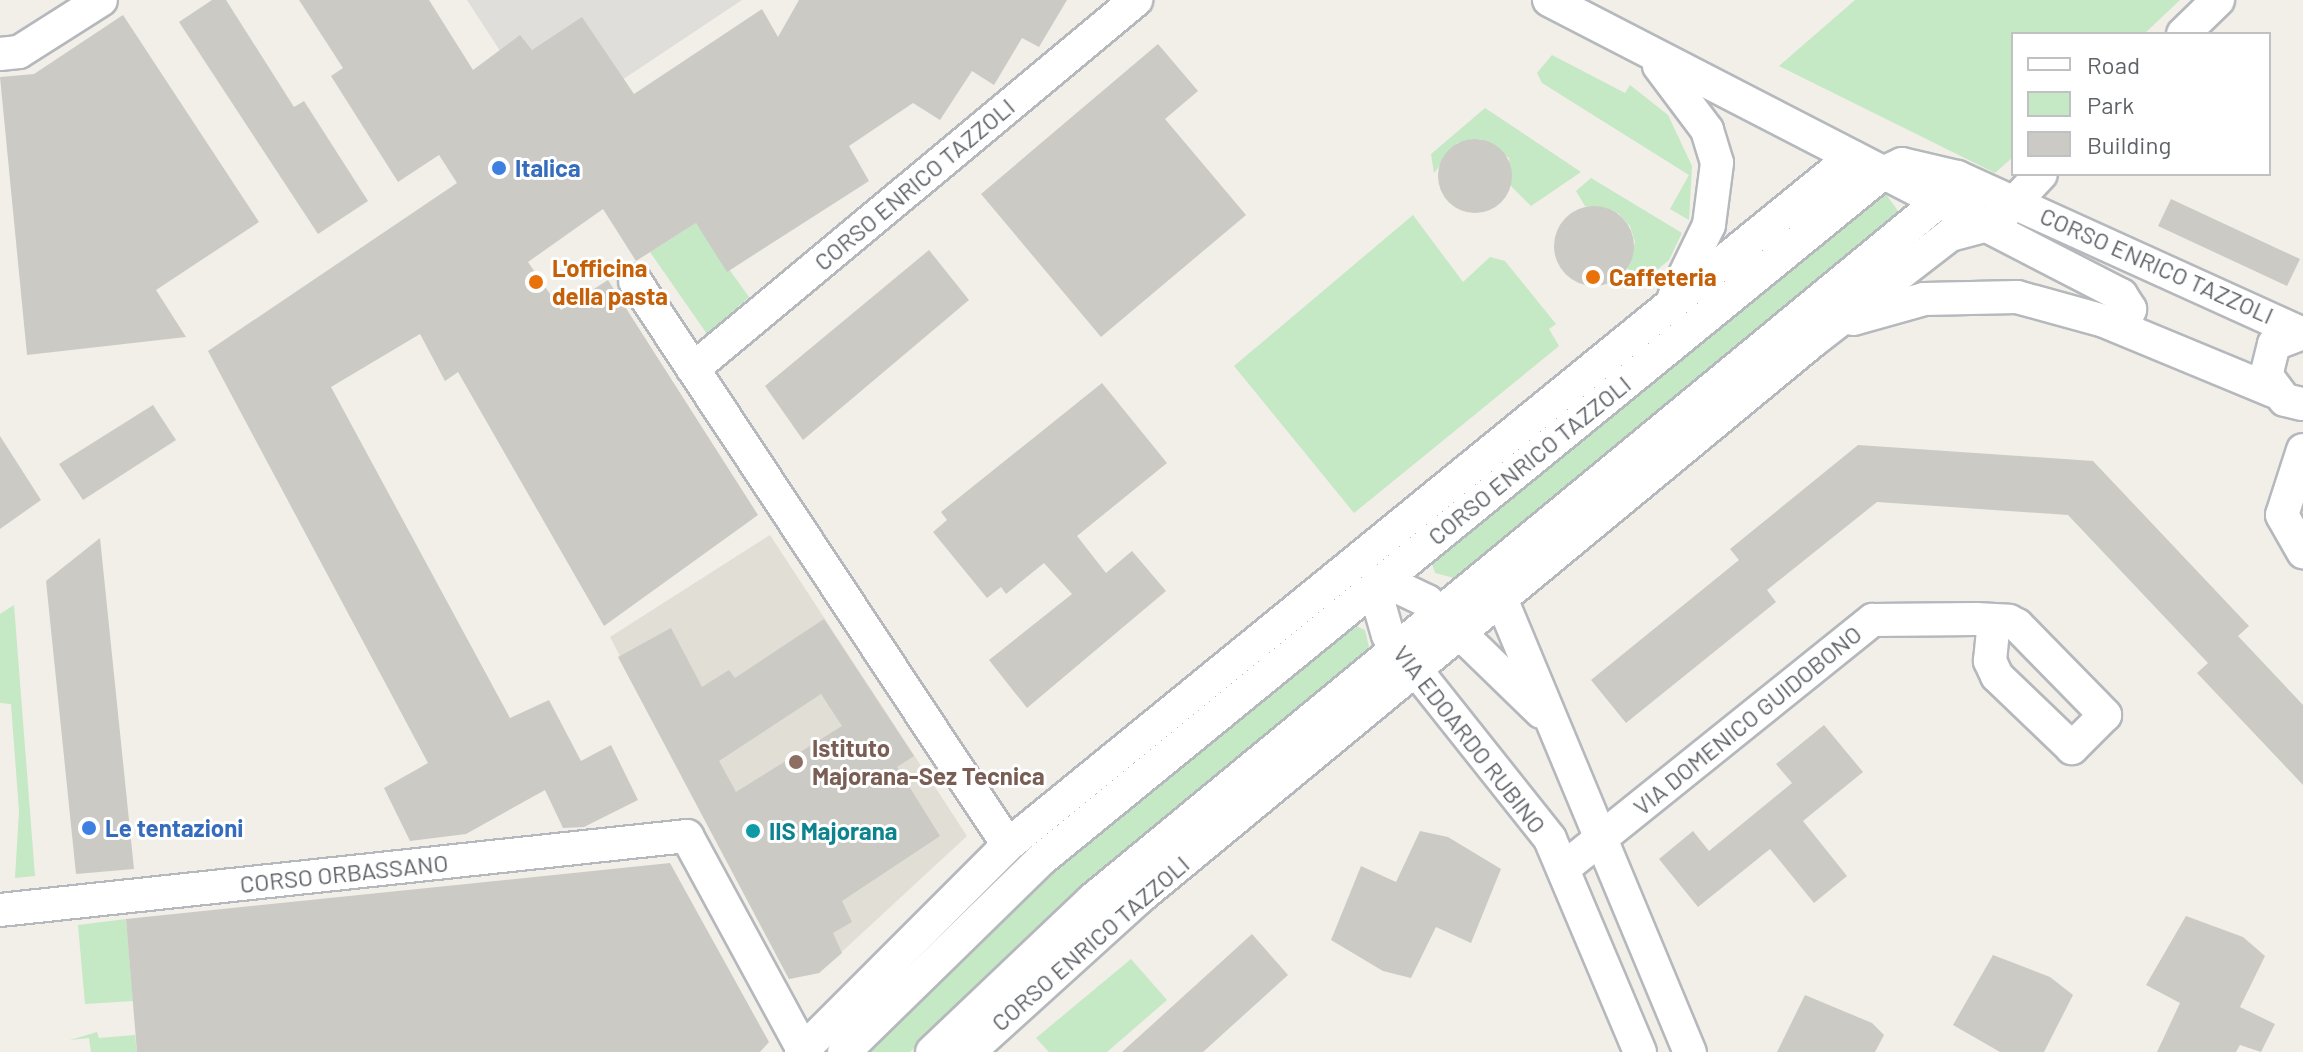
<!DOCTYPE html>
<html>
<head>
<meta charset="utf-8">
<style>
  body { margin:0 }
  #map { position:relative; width:2303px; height:1052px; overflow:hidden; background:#f1efe8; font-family:Barlow,sans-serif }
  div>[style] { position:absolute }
  .industrial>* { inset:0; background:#e0deda }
  .education>* { inset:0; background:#e1ded6 }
  .green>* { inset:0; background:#c5e8c5 }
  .building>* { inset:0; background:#cccac5 }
  .round { border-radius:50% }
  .roads { filter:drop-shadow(2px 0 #b5b8bc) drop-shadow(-2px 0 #b5b8bc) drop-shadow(0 2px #b5b8bc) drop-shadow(0 -2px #b5b8bc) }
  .minor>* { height:32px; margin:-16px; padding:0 16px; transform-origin:16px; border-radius:16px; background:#fff }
  .dots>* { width:22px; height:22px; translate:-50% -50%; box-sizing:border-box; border:4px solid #fff; border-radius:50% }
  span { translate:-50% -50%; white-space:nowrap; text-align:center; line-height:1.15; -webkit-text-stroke:6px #fff; paint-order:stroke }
  .shop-label { font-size:24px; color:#366cbe; font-weight:700 }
  .left { translate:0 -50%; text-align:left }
  .street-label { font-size:24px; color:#5f6368 }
  .food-label { font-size:24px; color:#c56008; font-weight:700 }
  .education-label { font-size:24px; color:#785e54; font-weight:700 }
  .culture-label { font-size:24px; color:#0d838f; font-weight:700 }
  .legend { position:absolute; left:2011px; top:32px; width:260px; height:144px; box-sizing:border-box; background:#fff; border:2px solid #bfc1c3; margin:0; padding:10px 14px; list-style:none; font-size:24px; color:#5f6368 }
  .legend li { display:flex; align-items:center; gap:16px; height:40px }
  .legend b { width:40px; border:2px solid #bfc1c3 }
</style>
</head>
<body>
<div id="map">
  <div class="industrial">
    <div style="clip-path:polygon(467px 0,742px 0,550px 128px)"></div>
  </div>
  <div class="education">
    <div style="clip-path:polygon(770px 535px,967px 836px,819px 973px,789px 979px,610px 637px)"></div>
  </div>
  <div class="green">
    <div style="clip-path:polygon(1855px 0,2180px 0,2144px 34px,2013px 34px,2013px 157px,1995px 173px,1779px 66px)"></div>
    <div style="clip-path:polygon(1552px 55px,1625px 93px,1630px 85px,1668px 115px,1692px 166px,1689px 220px,1670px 209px,1689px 175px,1542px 83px,1537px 73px)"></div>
    <div style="clip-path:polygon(1485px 108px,1581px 172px,1531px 206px,1511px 186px,1509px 158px,1481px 139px,1457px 143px,1434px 173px,1431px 154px)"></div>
    <div style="clip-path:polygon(1591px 178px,1682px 233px,1669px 260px,1641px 283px,1627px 268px,1635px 242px,1630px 226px,1618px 213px,1585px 206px,1576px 191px)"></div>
    <div style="clip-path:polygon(1883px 190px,1898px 211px,1893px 223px,1458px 579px,1435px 573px,1431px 560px)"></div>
    <div style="clip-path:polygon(1413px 215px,1463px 282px,1490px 257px,1505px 261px,1556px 324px,1549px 329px,1559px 346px,1354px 513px,1234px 366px)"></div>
    <div style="clip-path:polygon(696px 223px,749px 297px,707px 334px,650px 252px)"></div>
    <div style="clip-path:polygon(14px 605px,35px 876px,15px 878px,19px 811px,11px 704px,0 703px,0 614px)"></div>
    <div style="clip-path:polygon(1349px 623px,1365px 630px,1369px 647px,1355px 663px,1037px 928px,910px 1052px,856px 1052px,1010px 899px)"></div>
    <div style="clip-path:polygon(126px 919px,133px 1001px,85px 1004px,78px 925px)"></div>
    <div style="clip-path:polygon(1131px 959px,1167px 1000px,1107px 1052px,1049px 1052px,1036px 1038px)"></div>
    <div style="clip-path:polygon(97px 1032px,99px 1038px,135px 1035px,137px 1052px,91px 1052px,89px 1038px,70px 1040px)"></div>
  </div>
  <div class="building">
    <div style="clip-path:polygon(212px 0,226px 0,294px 107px,304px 101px,368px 201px,318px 234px,179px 22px)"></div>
    <div style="clip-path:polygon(299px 0,429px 0,473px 70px,520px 35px,532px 50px,582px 17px,634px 94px,762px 9px,778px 37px,799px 0,1067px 0,1039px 47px,1022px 38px,994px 85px,972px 71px,940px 120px,913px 103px,849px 146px,869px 181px,727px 272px,696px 223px,636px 261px,603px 209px,528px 262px,561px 310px,608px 280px,758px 515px,604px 626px,458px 372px,445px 381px,420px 334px,331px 387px,510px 718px,549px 700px,581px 761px,611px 745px,638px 800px,584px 827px,563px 828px,545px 790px,466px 834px,410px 841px,384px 788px,428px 763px,208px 351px,457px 183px,439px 155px,398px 182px,331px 76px,343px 68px)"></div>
    <div style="clip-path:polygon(123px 15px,259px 222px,156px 290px,186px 337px,27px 355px,0 77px,34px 74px)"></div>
    <div style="clip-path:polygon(1158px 44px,1198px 91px,1165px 119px,1246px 215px,1101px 337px,981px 194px)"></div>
    <div class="round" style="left:1438px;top:139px;width:74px;height:74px"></div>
    <div style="clip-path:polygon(2171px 199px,2300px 259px,2287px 286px,2158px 226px)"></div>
    <div class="round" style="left:1554px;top:206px;width:80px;height:80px"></div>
    <div style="clip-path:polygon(929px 250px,969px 300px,803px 440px,765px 386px)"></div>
    <div style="clip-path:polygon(1102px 383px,1167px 463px,1077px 536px,1106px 573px,1132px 551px,1166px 591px,1027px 708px,989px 660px,1072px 594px,1044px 563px,1006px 594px,1001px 587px,987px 598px,933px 532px,947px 520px,941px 512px)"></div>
    <div style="clip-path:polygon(153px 405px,176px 440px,83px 500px,59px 464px)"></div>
    <div style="clip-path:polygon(0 436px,41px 500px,0 529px)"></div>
    <div style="clip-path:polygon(1858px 445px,2093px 461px,2249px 626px,2238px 636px,2303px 705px,2303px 785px,2197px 673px,2208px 663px,2068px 515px,1877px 502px,1767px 590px,1776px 602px,1626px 723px,1591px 680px,1739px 560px,1730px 549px)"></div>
    <div style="clip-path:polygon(100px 538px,134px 869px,76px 874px,46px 581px)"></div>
    <div style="clip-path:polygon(evenodd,824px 619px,914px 756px,897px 767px,940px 836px,842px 901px,852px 922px,833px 933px,842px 953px,819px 973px,789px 979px,618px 657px,671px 628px,702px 687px,729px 670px,735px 678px,824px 619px,821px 694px,842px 726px,736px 792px,719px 761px,821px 694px)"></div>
    <div style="clip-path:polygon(1824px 725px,1863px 772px,1803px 821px,1847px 876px,1814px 903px,1770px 849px,1698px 907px,1659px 859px,1693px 831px,1709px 851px,1792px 783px,1776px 764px)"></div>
    <div style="clip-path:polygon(1420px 831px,1448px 837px,1501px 869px,1471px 943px,1436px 927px,1411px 978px,1383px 971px,1331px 940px,1361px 866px,1396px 882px)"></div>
    <div style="clip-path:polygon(670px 863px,769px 1042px,760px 1052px,137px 1052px,126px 919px)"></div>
    <div style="clip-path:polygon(2186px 916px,2243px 937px,2265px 956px,2240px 1007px,2275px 1024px,2261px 1052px,2240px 1045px,2236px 1052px,2157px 1052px,2180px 1003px,2146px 985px)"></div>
    <div style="clip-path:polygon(1252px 934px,1288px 975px,1203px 1052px,1122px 1052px)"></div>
    <div style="clip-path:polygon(1993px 955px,2050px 977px,2073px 995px,2044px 1052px,2000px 1052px,1953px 1025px)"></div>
    <div style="clip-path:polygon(1805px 995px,1872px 1023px,1884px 1035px,1875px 1052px,1777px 1052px)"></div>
  </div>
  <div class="roads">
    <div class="minor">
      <div style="left:1549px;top:0;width:644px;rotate:27.28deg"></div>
      <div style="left:2121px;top:295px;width:17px;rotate:57deg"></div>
      <div style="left:2130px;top:309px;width:20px;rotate:110deg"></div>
      <div style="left:2183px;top:34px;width:49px;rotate:-44.2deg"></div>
      <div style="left:0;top:54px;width:19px;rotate:-6deg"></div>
      <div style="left:19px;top:52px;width:97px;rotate:-32.4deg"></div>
      <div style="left:1659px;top:66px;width:80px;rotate:53.1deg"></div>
      <div style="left:1707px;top:130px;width:34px;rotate:73deg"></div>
      <div style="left:1717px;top:163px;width:63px;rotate:97.4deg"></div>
      <div style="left:1709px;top:225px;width:80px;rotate:115.9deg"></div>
      <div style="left:635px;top:281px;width:676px;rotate:56.52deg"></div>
      <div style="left:1853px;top:319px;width:74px;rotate:-15.7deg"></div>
      <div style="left:1924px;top:299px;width:93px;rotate:-1.2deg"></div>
      <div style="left:2017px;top:297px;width:90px;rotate:15.4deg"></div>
      <div style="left:2104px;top:321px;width:183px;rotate:22.5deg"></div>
      <div style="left:2303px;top:333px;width:31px;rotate:159deg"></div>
      <div style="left:2274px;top:344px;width:32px;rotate:104deg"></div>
      <div style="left:2266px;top:375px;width:31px;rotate:53deg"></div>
      <div style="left:2285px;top:400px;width:18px;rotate:13deg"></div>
      <div style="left:693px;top:369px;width:577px;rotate:-39.79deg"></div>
      <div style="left:2303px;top:450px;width:68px;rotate:107.9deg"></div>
      <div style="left:2282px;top:515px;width:43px;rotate:60.4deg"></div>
      <div style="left:1383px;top:580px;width:24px;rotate:99deg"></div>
      <div style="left:1379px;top:604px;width:32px;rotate:74deg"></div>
      <div style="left:1388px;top:635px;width:260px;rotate:51.5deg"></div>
      <div style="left:1550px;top:839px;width:231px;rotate:67.1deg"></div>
      <div style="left:1383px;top:580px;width:49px;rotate:25.5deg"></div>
      <div style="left:1427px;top:601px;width:159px;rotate:44.2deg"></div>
      <div style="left:1502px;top:601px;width:489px;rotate:67.4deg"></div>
      <div style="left:1564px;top:868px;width:396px;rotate:-38.8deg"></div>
      <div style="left:1873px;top:620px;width:103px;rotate:-0.6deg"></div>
      <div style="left:1976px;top:619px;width:33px;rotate:3deg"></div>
      <div style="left:2009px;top:621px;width:9px;rotate:27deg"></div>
      <div style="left:2017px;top:625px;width:126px;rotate:45.6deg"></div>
      <div style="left:2105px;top:715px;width:47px;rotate:135deg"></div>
      <div style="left:2072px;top:748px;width:104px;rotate:-136.2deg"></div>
      <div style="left:1997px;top:676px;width:17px;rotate:-115deg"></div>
      <div style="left:1990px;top:661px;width:41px;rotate:-84.4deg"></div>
      <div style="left:0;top:910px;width:691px;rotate:-6.15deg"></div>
      <div style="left:687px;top:836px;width:243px;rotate:61.5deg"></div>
      <div style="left:801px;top:1052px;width:293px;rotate:-45deg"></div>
      <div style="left:1008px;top:845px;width:1089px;rotate:-39.19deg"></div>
      <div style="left:844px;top:1052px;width:278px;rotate:-44.3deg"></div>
      <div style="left:1043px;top:858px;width:1084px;rotate:-39.2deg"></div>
      <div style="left:1883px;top:173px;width:21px;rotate:-25deg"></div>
      <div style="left:1902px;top:164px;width:57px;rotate:13.3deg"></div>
      <div style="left:1957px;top:177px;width:375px;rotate:24.4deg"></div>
      <div style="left:932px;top:1052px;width:221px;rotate:-43.5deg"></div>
      <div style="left:1092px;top:900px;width:1094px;rotate:-39.51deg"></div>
      <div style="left:969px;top:1052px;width:231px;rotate:-42.2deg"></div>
      <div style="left:1140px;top:897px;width:874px;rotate:-39.57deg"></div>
      <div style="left:1814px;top:340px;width:172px;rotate:-37.7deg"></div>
      <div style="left:1950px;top:235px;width:47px;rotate:-14.9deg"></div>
      <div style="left:1995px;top:223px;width:67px;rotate:-46.8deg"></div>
    </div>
  </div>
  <div class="dots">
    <div style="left:499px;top:168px;background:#3f7fe0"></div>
    <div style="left:1593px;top:277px;background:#e8710a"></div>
    <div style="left:536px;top:282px;background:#e8710a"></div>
    <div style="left:796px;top:762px;background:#8d6e63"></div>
    <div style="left:89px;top:828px;background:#3f7fe0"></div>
    <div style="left:753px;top:831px;background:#0f9aa8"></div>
  </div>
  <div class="shop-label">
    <span class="left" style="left:515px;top:168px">Italica</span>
    <span class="left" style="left:105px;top:828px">Le tentazioni</span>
  </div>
  <div class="street-label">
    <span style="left:914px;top:184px;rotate:-40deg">CORSO ENRICO TAZZOLI</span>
    <span style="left:2157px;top:265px;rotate:24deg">CORSO ENRICO TAZZOLI</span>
    <span style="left:1529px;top:460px;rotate:-39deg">CORSO ENRICO TAZZOLI</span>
    <span style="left:1747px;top:720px;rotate:-39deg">VIA DOMENICO GUIDOBONO</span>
    <span style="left:1470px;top:739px;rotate:52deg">VIA EDOARDO RUBINO</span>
    <span style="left:344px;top:873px;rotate:-6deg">CORSO ORBASSANO</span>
    <span style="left:1090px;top:943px;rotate:-41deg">CORSO ENRICO TAZZOLI</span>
  </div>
  <div class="food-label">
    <span class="left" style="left:552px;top:282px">L'officina<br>della pasta</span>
    <span class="left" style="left:1609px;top:277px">Caffeteria</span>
  </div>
  <div class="education-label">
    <span class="left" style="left:812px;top:762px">Istituto<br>Majorana-Sez Tecnica</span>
  </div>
  <div class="culture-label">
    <span class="left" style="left:769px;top:831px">IIS Majorana</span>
  </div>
  <ul class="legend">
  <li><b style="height:10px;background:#fff"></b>Road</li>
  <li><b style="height:22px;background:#c5e8c5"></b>Park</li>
  <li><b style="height:22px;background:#cccac5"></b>Building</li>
  </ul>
</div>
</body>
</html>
